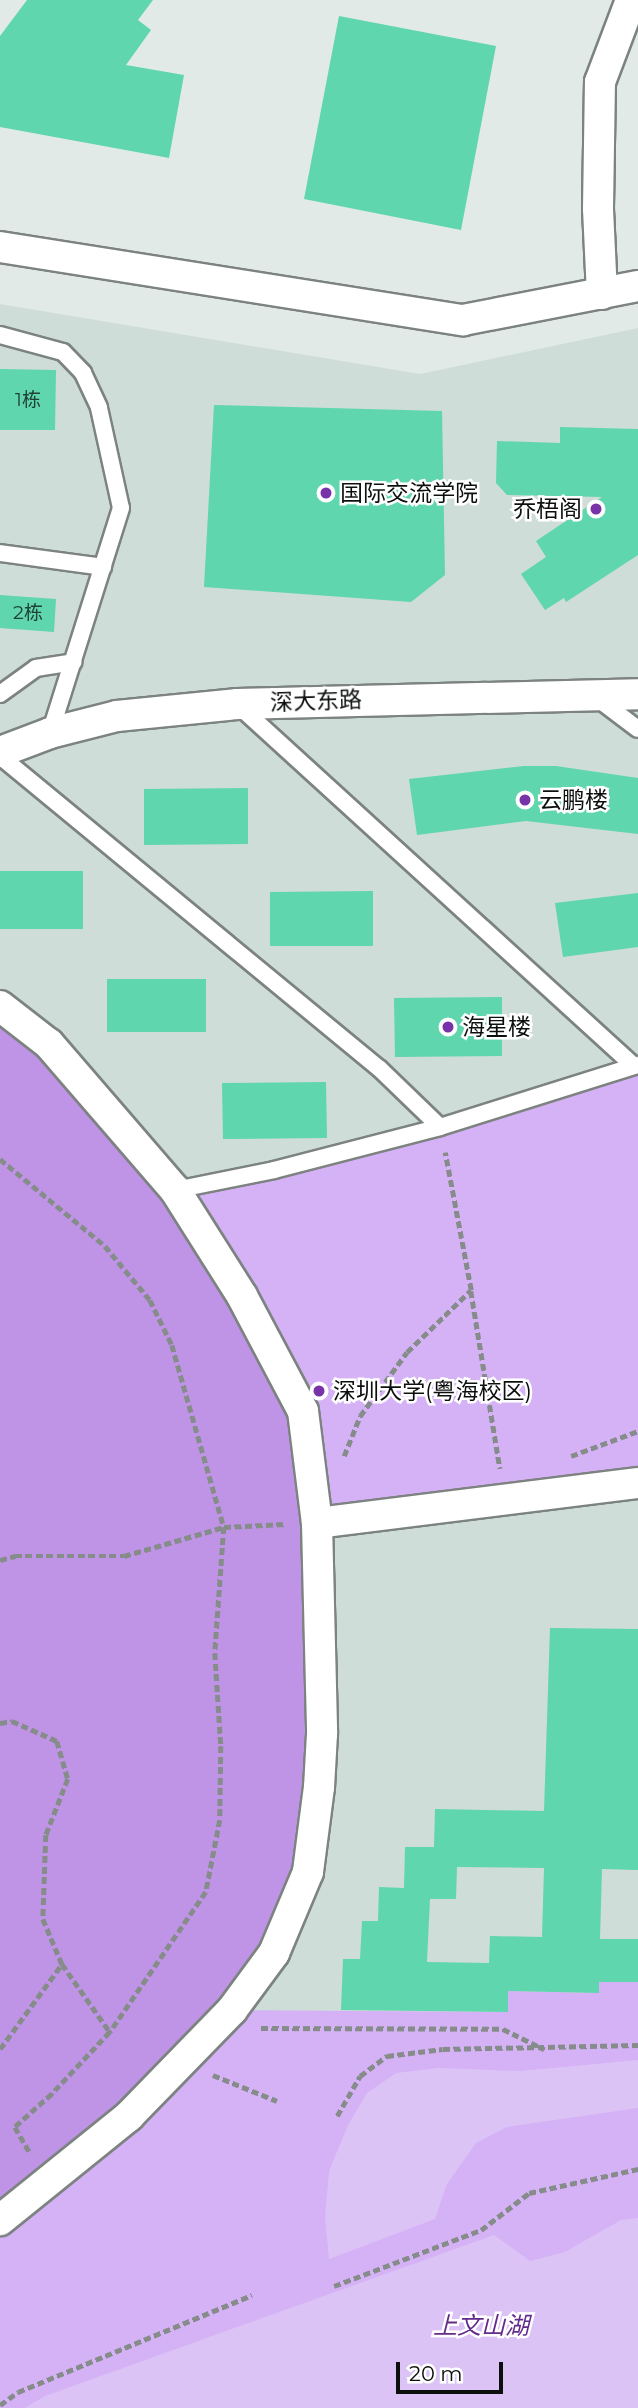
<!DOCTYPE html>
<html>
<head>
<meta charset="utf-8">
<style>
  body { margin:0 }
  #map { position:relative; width:638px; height:2408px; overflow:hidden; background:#e2eae7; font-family:Montserrat,"Noto Sans SC",sans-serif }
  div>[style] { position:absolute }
  .built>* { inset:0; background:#ceddd7 }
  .green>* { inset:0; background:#d5b1f6 }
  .forest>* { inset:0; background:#bf94e6 }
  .water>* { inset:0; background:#dcc3f5 }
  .building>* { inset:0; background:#5fd6ae }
  .path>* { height:4.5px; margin-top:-2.25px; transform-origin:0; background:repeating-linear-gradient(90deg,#868c8a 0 7px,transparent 0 10.5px) }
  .roads { filter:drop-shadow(2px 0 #7c8380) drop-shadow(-2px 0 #7c8380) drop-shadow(0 2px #7c8380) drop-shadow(0 -2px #7c8380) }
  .lane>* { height:16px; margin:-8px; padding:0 8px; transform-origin:8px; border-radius:8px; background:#fff }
  .street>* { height:30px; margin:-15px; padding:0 15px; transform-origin:15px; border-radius:15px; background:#fff }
  .dots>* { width:19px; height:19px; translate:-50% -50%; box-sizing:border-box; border:4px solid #fff; border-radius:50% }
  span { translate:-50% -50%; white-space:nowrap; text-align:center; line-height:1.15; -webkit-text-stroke:5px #fff; paint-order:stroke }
  .number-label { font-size:19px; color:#214136 }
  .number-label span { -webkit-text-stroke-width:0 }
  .poi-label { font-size:23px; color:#0c0f0e }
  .left { translate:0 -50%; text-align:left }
  .right { translate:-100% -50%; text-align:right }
  .street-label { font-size:23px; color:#0c0f0e }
  .water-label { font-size:24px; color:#632c8b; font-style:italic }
  .scale { position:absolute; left:396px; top:2362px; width:107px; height:32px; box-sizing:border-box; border:4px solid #0c0f0e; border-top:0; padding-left:9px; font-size:21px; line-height:24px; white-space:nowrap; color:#0c0f0e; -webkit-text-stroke:5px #fff; paint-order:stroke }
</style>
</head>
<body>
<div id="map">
  <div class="built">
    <div style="clip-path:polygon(0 304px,420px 374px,638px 328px,638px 2408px,0 2408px)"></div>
  </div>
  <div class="green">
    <div style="clip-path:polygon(638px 1070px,638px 1483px,317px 1523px,175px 1190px)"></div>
    <div style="clip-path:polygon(599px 1982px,638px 1982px,638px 2408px,0 2408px,0 2220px,232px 2010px,507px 2012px,508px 1991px,598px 1993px)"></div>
  </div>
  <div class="forest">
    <div style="clip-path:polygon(0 1006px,175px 1190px,303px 1411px,317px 1523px,308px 1872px,232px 2010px,0 2220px)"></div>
  </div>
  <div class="water">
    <div style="clip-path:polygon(638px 2060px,638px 2108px,507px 2127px,476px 2143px,447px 2184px,435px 2219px,329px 2259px,325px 2218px,329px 2171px,348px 2125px,367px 2093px,396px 2073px,438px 2068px,520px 2071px)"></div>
    <div style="clip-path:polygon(638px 2218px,638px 2408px,25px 2408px,45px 2396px,494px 2235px,530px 2261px,565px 2252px,621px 2220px)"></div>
  </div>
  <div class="building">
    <div style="clip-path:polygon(27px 0,153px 0,138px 20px,151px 30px,126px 65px,184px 75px,169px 158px,0 127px,0 36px)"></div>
    <div style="clip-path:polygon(339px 16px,496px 46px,461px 230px,304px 199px)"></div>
    <div style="clip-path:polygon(0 369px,56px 370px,55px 430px,0 430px)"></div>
    <div style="clip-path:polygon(214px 405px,442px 411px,445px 575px,411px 602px,204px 587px)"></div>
    <div style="clip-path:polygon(560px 427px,638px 429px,638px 555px,566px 602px,564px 598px,545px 610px,521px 574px,546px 557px,536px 541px,602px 497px,507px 495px,496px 483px,497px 441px,560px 443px)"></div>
    <div style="clip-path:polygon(0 595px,56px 599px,54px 632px,0 628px)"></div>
    <div style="clip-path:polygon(524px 766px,556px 766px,638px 778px,638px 834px,526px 821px,417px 835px,409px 779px)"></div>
    <div style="clip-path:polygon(248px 788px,248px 844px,144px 845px,144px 789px)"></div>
    <div style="clip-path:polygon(0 871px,83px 871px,83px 929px,0 929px)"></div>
    <div style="clip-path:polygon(373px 891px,373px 946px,270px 946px,270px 892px)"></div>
    <div style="clip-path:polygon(638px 893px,638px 947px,563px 957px,555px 903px)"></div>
    <div style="clip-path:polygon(107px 979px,206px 979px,206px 1032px,107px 1032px)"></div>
    <div style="clip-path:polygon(502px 997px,502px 1056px,395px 1057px,394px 998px)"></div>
    <div style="clip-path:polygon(326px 1082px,327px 1138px,223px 1139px,222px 1083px)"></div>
    <div style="clip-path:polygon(evenodd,550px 1628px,638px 1629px,638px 1870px,602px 1869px,600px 1939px,638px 1939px,638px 1982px,599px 1982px,599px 1993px,508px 1991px,508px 2012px,341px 2010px,343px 1959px,360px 1959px,362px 1921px,378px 1921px,379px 1887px,404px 1888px,405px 1847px,434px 1847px,435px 1809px,544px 1811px,550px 1628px,457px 1867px,544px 1868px,542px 1937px,490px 1936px,489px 1963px,427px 1962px,430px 1899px,456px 1899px,457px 1867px)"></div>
  </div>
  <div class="path">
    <div style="left:0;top:1159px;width:136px;rotate:39.6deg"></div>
    <div style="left:105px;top:1246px;width:70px;rotate:50.2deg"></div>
    <div style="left:150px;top:1300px;width:50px;rotate:63.9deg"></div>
    <div style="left:172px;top:1345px;width:189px;rotate:74.1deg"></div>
    <div style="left:224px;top:1527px;width:126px;rotate:94.1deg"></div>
    <div style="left:215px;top:1653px;width:93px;rotate:86.3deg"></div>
    <div style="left:221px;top:1746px;width:74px;rotate:90.8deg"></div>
    <div style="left:220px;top:1820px;width:73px;rotate:101deg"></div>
    <div style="left:206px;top:1892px;width:170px;rotate:124.4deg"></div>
    <div style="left:110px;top:2032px;width:85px;rotate:133.1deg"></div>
    <div style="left:52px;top:2094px;width:50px;rotate:138.3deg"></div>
    <div style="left:15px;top:2127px;width:30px;rotate:60deg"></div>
    <div style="left:471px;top:1291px;width:180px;rotate:80.7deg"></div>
    <div style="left:344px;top:1456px;width:43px;rotate:-68.2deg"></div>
    <div style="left:360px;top:1416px;width:79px;rotate:-53.7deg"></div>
    <div style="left:407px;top:1352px;width:89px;rotate:-44.1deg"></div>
    <div style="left:471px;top:1290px;width:140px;rotate:-100.7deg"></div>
    <div style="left:571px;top:1456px;width:72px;rotate:-20.5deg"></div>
    <div style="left:0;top:1560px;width:16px;rotate:-15deg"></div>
    <div style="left:15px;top:1556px;width:109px"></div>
    <div style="left:124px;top:1556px;width:104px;rotate:-16.2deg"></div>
    <div style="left:224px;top:1527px;width:61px;rotate:-2.8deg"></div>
    <div style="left:0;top:1723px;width:12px;rotate:-9deg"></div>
    <div style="left:12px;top:1721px;width:49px;rotate:24deg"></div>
    <div style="left:57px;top:1741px;width:40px;rotate:74deg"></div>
    <div style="left:68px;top:1779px;width:60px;rotate:111.4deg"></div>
    <div style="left:46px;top:1835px;width:84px;rotate:92deg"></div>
    <div style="left:43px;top:1919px;width:49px;rotate:67.1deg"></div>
    <div style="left:62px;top:1964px;width:83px;rotate:54.8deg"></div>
    <div style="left:261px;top:2028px;width:242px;rotate:0.2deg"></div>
    <div style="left:503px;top:2029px;width:46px;rotate:26deg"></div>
    <div style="left:0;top:2049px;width:105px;rotate:-53.9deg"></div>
    <div style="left:213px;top:2075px;width:69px;rotate:22.1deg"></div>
    <div style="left:337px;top:2116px;width:46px;rotate:-60.1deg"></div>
    <div style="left:360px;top:2076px;width:34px;rotate:-37deg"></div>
    <div style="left:387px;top:2056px;width:56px;rotate:-7.1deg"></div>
    <div style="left:443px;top:2049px;width:195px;rotate:-1.2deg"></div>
    <div style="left:334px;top:2286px;width:157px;rotate:-20.9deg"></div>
    <div style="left:481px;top:2230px;width:61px;rotate:-37.6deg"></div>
    <div style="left:529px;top:2193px;width:112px;rotate:-12.4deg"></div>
    <div style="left:0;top:2405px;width:22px;rotate:-36deg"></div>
    <div style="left:18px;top:2392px;width:253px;rotate:-22.5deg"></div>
  </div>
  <div class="roads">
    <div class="lane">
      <div style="left:0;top:335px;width:65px;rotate:15.1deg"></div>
      <div style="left:63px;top:352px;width:29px;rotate:46deg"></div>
      <div style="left:83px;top:373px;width:38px;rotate:65deg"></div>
      <div style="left:99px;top:408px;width:102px;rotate:77.6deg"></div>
      <div style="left:121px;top:508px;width:236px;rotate:107.5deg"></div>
      <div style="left:0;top:553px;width:104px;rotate:7.7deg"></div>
      <div style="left:0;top:694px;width:44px;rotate:-35.8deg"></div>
      <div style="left:36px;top:668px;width:38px;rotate:-9deg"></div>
      <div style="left:597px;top:698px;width:51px;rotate:37.1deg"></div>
      <div style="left:239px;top:706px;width:534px;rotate:42.35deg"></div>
      <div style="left:0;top:756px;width:492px;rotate:39.5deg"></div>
      <div style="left:380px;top:1069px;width:83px;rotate:44deg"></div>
      <div style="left:175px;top:1190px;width:101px;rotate:-11.4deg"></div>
      <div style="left:274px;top:1170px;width:171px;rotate:-14.5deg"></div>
      <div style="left:440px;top:1127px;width:207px;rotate:-17.4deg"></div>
    </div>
    <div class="street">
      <div style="left:0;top:247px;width:469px;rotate:9deg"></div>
      <div style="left:463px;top:320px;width:178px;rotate:-11deg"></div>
      <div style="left:602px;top:294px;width:86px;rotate:-92.7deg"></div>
      <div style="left:598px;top:208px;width:126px;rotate:-89.1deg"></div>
      <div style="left:600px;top:82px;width:88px;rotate:-69.3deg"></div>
      <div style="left:0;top:752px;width:53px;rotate:-20.8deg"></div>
      <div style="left:50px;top:733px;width:69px;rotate:-14.2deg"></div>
      <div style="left:117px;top:716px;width:121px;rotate:-5.7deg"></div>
      <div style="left:237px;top:704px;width:401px;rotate:-1.4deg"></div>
      <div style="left:0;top:1006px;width:62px;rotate:37.8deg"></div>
      <div style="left:49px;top:1044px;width:193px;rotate:49.2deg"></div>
      <div style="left:175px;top:1190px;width:125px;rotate:57.7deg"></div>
      <div style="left:242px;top:1296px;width:130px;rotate:62.1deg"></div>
      <div style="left:303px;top:1411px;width:113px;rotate:82.9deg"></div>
      <div style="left:317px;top:1523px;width:211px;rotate:88.6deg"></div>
      <div style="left:322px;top:1734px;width:53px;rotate:93.2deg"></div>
      <div style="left:319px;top:1787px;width:86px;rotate:97.4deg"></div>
      <div style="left:308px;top:1872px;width:88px;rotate:112.8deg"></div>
      <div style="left:274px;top:1953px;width:71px;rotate:126.4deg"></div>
      <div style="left:232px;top:2010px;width:148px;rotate:134.2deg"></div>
      <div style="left:129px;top:2116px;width:166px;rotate:141.1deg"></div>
      <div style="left:317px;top:1523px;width:323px;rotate:-7.1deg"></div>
    </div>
  </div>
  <div class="dots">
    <div style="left:326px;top:493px;background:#7733a7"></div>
    <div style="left:596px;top:509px;background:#7733a7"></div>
    <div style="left:525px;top:800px;background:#7733a7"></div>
    <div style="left:448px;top:1027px;background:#7733a7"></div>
    <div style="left:319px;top:1391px;background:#7733a7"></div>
  </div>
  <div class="number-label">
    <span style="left:28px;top:400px">1栋</span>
    <span style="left:28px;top:613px">2栋</span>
  </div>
  <div class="poi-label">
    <span class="left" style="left:340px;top:493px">国际交流学院</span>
    <span class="right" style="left:582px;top:509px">乔梧阁</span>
    <span class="left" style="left:539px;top:800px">云鹏楼</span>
    <span class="left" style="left:462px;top:1027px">海星楼</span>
    <span class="left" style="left:333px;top:1391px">深圳大学(粤海校区)</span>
  </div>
  <div class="street-label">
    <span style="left:316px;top:701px;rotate:-2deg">深大东路</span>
  </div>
  <div class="water-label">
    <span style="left:481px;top:2326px">上文山湖</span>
  </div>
  <div class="scale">20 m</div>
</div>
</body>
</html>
